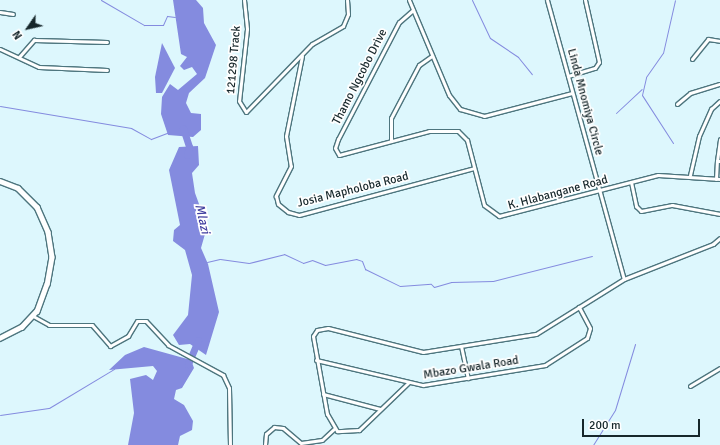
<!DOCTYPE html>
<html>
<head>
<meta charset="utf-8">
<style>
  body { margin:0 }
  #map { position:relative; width:720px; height:445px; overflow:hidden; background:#ddf7fd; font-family:Signika,sans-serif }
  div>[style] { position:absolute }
  .water>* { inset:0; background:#848bdf }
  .stream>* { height:1px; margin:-0.5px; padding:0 0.5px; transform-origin:0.5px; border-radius:0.5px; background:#848bdf }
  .river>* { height:7px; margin:-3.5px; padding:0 3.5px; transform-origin:3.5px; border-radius:3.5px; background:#848bdf }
  .roads { filter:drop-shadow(1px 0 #4d757e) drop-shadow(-1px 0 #4d757e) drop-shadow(0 1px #4d757e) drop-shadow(0 -1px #4d757e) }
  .street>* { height:3px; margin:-1.5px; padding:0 1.5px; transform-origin:1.5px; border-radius:1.5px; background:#fff }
  .secondary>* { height:4.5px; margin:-2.25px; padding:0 2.25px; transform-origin:2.25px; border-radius:2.25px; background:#fff }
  span { translate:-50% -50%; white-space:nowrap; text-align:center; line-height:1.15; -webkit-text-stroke:3.5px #fff; paint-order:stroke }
  .street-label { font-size:12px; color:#16272b }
  .water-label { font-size:13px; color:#403e9f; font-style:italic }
  .north { position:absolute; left:8px; top:8px; width:40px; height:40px; -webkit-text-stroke:3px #fff; paint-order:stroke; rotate:236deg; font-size:11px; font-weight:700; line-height:16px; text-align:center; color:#16272b }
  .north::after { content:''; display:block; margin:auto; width:14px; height:18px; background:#16272b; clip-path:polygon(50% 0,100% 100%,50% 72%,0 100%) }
  .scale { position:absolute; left:582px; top:419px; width:118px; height:18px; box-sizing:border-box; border:2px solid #16272b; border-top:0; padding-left:5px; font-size:12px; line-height:14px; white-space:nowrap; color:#16272b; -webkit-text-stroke:3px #fff; paint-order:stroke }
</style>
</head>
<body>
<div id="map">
  <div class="water">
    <div style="clip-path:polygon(173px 0,196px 0,203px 8px,204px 23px,216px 45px,205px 78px,189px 93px,186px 103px,191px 113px,201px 114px,201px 130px,193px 137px,168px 135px,161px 114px,162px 97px,170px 84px,178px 90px,197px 74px,192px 67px,184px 70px,180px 66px,187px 57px,181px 54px)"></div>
    <div style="clip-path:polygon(162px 43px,175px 68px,162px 93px,156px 93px,155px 77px)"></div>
    <div style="clip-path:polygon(198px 146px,199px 165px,192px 173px,195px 193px,203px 215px,205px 234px,201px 248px,208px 264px,219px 312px,206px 355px,190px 344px,179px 345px,173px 335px,188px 315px,192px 275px,185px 250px,173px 241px,174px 230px,180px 225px,169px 170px,179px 147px)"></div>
    <div style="clip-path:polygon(144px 347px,191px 360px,194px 368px,182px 388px,176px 390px,174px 399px,184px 405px,193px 421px,192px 430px,180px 436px,178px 445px,128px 445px,134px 413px,130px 379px,146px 375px,153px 380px,157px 371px,153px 366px,109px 370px,125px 355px)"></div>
  </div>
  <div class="stream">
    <div style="left:101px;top:0;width:50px;rotate:30.2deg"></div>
    <div style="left:144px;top:25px;width:19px"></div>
    <div style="left:163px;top:25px;width:10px;rotate:-66deg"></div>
    <div style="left:167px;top:16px;width:8px;rotate:7deg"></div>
    <div style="left:472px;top:0;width:42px;rotate:64.7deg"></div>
    <div style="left:490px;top:38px;width:34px;rotate:34deg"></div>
    <div style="left:518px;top:57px;width:22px;rotate:51deg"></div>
    <div style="left:0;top:106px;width:133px;rotate:9.5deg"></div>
    <div style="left:131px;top:128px;width:23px;rotate:29deg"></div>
    <div style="left:151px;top:139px;width:19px;rotate:-21deg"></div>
    <div style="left:616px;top:113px;width:35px;rotate:-43deg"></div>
    <div style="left:673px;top:143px;width:57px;rotate:-122.9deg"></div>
    <div style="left:642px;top:95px;width:18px;rotate:-77deg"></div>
    <div style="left:646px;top:77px;width:29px;rotate:-55deg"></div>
    <div style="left:663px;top:53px;width:54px;rotate:-77.2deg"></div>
    <div style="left:207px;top:262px;width:13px;rotate:-13deg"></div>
    <div style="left:220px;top:259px;width:29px;rotate:8deg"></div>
    <div style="left:249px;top:263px;width:36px;rotate:-14deg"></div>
    <div style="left:284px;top:254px;width:21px;rotate:25deg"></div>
    <div style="left:303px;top:263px;width:9px;rotate:-18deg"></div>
    <div style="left:312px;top:260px;width:14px;rotate:21deg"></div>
    <div style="left:325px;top:265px;width:32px;rotate:-11deg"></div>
    <div style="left:356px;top:259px;width:6px;rotate:18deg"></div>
    <div style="left:362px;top:261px;width:9px;rotate:69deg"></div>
    <div style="left:365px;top:269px;width:39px;rotate:26deg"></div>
    <div style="left:400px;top:286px;width:31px;rotate:-4deg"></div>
    <div style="left:431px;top:284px;width:4px;rotate:45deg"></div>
    <div style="left:434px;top:287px;width:18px;rotate:-16deg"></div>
    <div style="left:451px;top:282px;width:42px;rotate:-1.4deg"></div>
    <div style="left:493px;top:281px;width:102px;rotate:-14.2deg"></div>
    <div style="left:0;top:415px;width:49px;rotate:-8.1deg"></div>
    <div style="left:49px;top:408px;width:76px;rotate:-31deg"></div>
    <div style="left:593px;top:445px;width:41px;rotate:-57.8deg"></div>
    <div style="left:615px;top:410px;width:69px;rotate:-73.1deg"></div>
  </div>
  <div class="river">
    <div style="left:183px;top:128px;width:20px;rotate:72deg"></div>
    <div style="left:189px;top:147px;width:8px;rotate:104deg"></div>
    <div style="left:188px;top:364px;width:26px;rotate:-67deg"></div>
  </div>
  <div class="roads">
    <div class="street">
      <div style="left:244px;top:0;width:29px;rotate:84deg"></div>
      <div style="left:247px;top:29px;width:72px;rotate:96.3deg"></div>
      <div style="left:239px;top:101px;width:13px;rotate:58deg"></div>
      <div style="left:246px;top:112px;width:95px;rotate:-45.9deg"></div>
      <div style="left:312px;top:44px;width:36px;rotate:-30deg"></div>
      <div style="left:343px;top:26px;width:13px;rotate:-67deg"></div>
      <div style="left:348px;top:14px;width:14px;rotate:-94deg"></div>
      <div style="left:409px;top:0;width:103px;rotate:67.2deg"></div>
      <div style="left:449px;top:95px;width:18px;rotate:52deg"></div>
      <div style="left:460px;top:109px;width:25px;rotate:16deg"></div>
      <div style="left:484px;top:116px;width:91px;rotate:-14.6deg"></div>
      <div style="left:547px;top:0;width:289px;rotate:74.6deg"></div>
      <div style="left:413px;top:10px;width:18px;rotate:139deg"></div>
      <div style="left:399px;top:22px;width:132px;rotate:117.5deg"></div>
      <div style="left:338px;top:139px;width:9px;rotate:108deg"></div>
      <div style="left:335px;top:148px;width:8px;rotate:60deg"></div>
      <div style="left:339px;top:155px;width:93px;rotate:-14.9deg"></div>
      <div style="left:429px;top:131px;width:29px"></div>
      <div style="left:458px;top:131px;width:13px;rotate:45deg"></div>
      <div style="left:467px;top:140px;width:67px;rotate:75.3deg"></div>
      <div style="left:484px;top:205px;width:19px;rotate:36deg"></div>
      <div style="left:499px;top:216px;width:164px;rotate:-14.5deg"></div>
      <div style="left:658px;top:175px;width:62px;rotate:3.7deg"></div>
      <div style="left:0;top:12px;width:13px;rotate:9deg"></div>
      <div style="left:0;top:49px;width:43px;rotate:24.8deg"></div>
      <div style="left:39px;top:67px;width:68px;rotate:2.5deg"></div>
      <div style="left:302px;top:56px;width:82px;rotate:101.3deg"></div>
      <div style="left:286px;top:136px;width:30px;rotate:81deg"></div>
      <div style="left:291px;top:166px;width:34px;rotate:117deg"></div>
      <div style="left:276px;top:196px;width:8px;rotate:76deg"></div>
      <div style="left:278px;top:204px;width:13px;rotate:39deg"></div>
      <div style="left:288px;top:212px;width:11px;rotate:15deg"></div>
      <div style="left:299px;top:215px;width:181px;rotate:-15deg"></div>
      <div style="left:19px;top:57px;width:23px;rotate:-49deg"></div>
      <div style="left:34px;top:40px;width:73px;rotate:1.6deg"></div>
      <div style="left:692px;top:59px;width:26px;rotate:-51deg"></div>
      <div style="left:708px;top:39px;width:12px;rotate:9deg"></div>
      <div style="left:568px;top:76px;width:28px;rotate:-17deg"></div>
      <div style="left:595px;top:68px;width:7px;rotate:-56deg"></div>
      <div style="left:599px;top:62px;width:64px;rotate:-102.7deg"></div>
      <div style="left:677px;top:104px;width:17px;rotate:-40deg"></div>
      <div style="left:690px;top:93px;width:31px;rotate:-17deg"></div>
      <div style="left:391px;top:141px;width:23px;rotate:-90deg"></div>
      <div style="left:391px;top:118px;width:60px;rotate:-62.2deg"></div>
      <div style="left:419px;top:65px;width:16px;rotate:-35deg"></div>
      <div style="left:717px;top:161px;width:22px;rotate:-82deg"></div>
      <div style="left:690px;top:175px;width:40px;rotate:-77deg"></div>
      <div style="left:699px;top:136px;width:30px;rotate:-66deg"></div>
      <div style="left:711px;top:109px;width:12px;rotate:-42deg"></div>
      <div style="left:716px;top:179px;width:18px;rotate:-87deg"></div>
      <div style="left:717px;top:161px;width:3px"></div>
      <div style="left:631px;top:182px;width:25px;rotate:78deg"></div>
      <div style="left:636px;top:206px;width:7px;rotate:45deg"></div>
      <div style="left:641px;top:211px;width:32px;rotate:-11deg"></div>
      <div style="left:672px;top:205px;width:49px;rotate:10.6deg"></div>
      <div style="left:33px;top:316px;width:18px;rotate:29deg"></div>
      <div style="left:49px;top:325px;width:43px"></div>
      <div style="left:92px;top:325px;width:28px;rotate:49deg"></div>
      <div style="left:110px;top:346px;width:21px;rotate:-29deg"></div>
      <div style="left:128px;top:336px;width:17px;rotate:-59deg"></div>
      <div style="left:137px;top:321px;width:9px"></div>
      <div style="left:146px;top:321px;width:33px;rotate:47deg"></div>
      <div style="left:168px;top:345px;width:63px;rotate:28.6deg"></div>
      <div style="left:223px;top:375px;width:14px;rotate:65deg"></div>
      <div style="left:229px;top:388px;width:57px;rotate:89deg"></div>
      <div style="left:461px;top:346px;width:33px;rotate:78deg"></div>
      <div style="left:316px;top:360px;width:110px;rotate:13.2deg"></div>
      <div style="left:423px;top:385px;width:124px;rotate:-9.3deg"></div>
      <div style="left:545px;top:365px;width:50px;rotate:-32.7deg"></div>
      <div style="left:587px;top:338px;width:10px;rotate:-73deg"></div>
      <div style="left:590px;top:328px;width:24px;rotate:-118deg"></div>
      <div style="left:408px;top:383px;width:68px;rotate:136.2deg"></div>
      <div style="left:359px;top:430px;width:22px;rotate:177deg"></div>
      <div style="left:337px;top:431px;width:20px;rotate:-120deg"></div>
      <div style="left:327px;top:414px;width:79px;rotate:-100.2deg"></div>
      <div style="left:313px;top:336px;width:7px;rotate:-56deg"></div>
      <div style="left:317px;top:330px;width:11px;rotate:-10deg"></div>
      <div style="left:328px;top:328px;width:98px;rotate:14.2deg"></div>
      <div style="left:423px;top:352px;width:114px;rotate:-9.1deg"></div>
      <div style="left:536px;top:334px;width:104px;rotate:-32deg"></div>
      <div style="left:624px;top:279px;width:96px;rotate:-21.5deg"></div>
      <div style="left:713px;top:244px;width:9px;rotate:-41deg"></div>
      <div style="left:690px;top:386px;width:35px;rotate:-31deg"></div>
      <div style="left:323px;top:394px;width:59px;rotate:14.7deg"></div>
      <div style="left:265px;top:445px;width:11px;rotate:-85deg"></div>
      <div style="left:266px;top:434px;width:11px;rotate:-41deg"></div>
      <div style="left:274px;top:427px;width:9px;rotate:6deg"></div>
      <div style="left:283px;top:428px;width:23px;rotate:40deg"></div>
      <div style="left:301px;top:443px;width:21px;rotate:-8deg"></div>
      <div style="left:322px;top:440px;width:16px;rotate:-43deg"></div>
    </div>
    <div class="secondary">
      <div style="left:0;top:181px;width:19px;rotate:21deg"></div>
      <div style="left:18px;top:188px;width:27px;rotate:45deg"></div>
      <div style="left:37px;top:207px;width:27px;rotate:66deg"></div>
      <div style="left:48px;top:232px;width:25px;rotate:81deg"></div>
      <div style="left:52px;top:257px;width:27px;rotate:100deg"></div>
      <div style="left:47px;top:284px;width:29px;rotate:110deg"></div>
      <div style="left:37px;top:311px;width:22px;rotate:133deg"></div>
      <div style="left:22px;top:327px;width:25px;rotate:153deg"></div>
    </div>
  </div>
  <div class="street-label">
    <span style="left:234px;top:60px;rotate:-85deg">121298 Track</span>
    <span style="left:360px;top:77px;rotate:-63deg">Thamo Ngcobo Drive</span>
    <span style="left:585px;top:102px;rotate:75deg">Linda Mnomiya Circle</span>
    <span style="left:353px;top:190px;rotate:-14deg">Josia Mapholoba Road</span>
    <span style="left:558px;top:193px;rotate:-15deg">K. Hlabangane Road</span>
    <span style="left:471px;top:368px;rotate:-9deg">Mbazo Gwala Road</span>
  </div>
  <div class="water-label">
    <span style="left:202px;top:219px;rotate:77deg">Mlazi</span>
  </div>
  <div class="north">N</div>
  <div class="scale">200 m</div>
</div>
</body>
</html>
